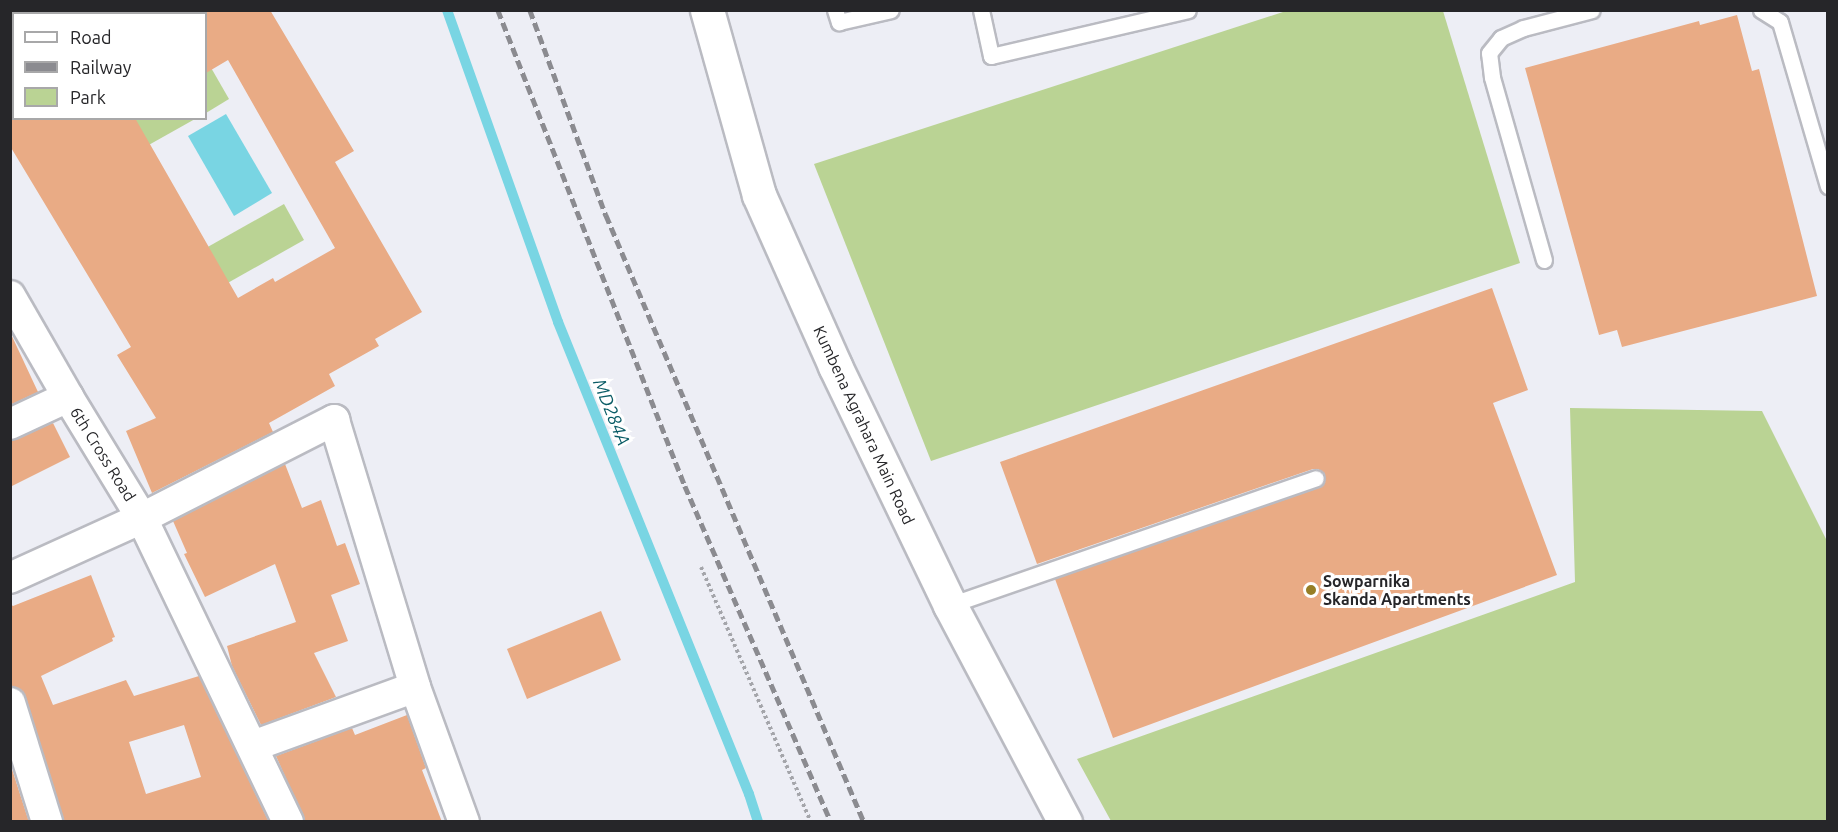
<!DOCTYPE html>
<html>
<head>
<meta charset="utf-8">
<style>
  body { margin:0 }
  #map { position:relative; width:1838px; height:832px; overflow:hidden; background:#edeef5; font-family:Ubuntu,sans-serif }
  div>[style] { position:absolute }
  .green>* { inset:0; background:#bad394 }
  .water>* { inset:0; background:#79d5e3 }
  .stream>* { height:10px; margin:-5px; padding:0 5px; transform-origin:5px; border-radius:5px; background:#79d5e3 }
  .building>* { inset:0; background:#e9ab85 }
  .path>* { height:4px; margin-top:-2px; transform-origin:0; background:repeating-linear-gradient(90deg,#a4a5aa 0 3px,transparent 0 6px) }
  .roads { filter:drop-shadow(2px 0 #babbc2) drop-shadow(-2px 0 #babbc2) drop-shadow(0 2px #babbc2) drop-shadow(0 -2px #babbc2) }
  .service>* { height:15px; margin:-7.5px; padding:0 7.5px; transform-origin:7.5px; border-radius:7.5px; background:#fff }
  .minor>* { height:30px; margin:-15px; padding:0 15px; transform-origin:15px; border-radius:15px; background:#fff }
  .tertiary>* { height:33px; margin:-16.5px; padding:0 16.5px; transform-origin:16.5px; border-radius:16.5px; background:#fff }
  .rail>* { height:4.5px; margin-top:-2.25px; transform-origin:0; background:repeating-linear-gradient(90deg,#8b8b90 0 9px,transparent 0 13.5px) }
  .dots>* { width:16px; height:16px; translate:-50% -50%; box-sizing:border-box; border:3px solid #fff; border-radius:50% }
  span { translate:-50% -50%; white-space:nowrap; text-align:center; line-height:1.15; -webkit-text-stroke:6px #fff; paint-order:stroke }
  .street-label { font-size:16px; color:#262629 }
  .poi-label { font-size:16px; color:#262629; font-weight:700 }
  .left { translate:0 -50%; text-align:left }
  .water-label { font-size:18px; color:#095b65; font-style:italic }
  .frame { position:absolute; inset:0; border:12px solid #262629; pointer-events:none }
  .legend { position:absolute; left:12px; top:12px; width:195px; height:108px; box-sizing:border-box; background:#fff; border:2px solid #a8a8a9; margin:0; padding:8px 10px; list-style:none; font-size:18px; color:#262629 }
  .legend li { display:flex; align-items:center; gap:12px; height:30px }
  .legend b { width:30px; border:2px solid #a8a8a9 }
</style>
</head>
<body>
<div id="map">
  <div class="green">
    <div style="clip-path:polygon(1286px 11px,1443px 11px,1520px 263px,931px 461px,814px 164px)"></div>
    <div style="clip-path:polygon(206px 59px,229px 99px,206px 113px)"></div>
    <div style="clip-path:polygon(120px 119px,195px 119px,138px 151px)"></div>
    <div style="clip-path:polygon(284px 204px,304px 240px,217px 289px,197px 253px)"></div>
    <div style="clip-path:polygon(1570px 408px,1762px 411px,1827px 541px,1827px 821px,1111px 821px,1077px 759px,1575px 582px)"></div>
  </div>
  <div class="water">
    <div style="clip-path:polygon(226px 114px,272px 193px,234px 216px,188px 136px)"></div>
  </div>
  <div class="stream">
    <div style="left:447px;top:10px;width:331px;rotate:70.4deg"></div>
    <div style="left:558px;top:322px;width:509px;rotate:67.97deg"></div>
    <div style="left:749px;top:794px;width:29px;rotate:72deg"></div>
  </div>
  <div class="building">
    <div style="clip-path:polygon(206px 10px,270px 10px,354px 151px,335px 162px,422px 312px,375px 339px,379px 346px,329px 374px,335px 386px,269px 423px,273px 432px,152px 493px,126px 431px,156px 418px,117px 355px,131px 347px,10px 146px,10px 118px,135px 118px,238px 298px,273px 278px,275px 282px,335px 248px,228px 60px,206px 73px)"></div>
    <div style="clip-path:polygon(1737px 15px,1752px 71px,1759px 69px,1817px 296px,1622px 347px,1617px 330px,1599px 335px,1525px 68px,1699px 21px,1700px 25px)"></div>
    <div style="clip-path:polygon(1492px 288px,1528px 390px,1493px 403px,1557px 575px,1113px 738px,1055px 579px,1319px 487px,1325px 480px,1325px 474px,1318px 469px,1313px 469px,1037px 564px,1000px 462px)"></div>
    <div style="clip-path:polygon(10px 332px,38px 392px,10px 405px)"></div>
    <div style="clip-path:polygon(53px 423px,70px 457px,10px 487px,10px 441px)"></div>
    <div style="clip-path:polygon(285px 464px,302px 508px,321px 500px,337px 546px,345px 543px,360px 584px,331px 595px,348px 641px,314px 653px,336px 697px,261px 725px,232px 666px,227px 646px,296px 622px,275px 564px,205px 597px,184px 554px,187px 553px,173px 521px)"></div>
    <div style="clip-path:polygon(evenodd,91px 575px,115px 637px,112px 638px,113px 641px,41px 676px,53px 705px,126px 680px,134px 696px,199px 676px,269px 822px,64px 822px,26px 698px,21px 690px,10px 686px,10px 604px,13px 606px,91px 575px,184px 725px,201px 777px,146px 794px,129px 742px,184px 725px)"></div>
    <div style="clip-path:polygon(601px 611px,621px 660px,527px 699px,507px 649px)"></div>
    <div style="clip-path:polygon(407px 715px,426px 768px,422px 770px,442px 822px,305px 822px,276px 756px,352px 728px,355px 735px)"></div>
    <div style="clip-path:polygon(10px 763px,29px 822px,10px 822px)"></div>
  </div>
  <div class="path">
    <div style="left:701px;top:567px;width:278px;rotate:66.7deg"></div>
  </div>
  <div class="roads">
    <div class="service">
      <div style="left:835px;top:10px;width:13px;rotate:72deg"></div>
      <div style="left:839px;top:22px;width:53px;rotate:-13deg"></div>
      <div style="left:981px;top:10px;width:47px;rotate:77.7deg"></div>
      <div style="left:991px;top:56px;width:202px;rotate:-13.1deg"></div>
      <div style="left:1761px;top:10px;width:22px;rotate:32deg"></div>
      <div style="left:1780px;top:22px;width:171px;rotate:73.7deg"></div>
      <div style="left:1544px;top:260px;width:190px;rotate:-105.9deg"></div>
      <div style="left:1492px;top:77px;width:24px;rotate:-97deg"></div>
      <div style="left:1489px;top:53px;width:19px;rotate:-51deg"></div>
      <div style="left:1501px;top:38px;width:24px;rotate:-24deg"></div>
      <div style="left:1523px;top:28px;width:71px;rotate:-14.6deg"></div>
      <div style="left:950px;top:605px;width:387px;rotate:-19.1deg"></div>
    </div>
    <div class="minor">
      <div style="left:10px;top:296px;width:116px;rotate:60.1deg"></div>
      <div style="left:68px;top:397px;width:142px;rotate:58.6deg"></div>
      <div style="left:142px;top:518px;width:145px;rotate:155.6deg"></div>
      <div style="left:10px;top:424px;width:64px;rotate:-25deg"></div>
      <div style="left:10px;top:703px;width:125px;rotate:72.7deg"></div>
      <div style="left:253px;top:746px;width:172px;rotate:-20deg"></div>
      <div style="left:288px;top:822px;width:337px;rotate:-115.7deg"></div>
      <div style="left:142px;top:518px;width:216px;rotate:-27deg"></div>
      <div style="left:334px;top:420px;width:279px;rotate:73.1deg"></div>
      <div style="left:415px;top:687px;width:144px;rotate:70.1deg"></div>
    </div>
    <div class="tertiary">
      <div style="left:707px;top:10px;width:192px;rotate:74.3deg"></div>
      <div style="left:759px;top:195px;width:187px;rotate:66deg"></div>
      <div style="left:835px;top:366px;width:265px;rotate:64.3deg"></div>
      <div style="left:950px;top:605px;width:246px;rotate:62.1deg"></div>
    </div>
  </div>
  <div class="rail">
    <div style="left:498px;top:10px;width:511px;rotate:68.55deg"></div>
    <div style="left:685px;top:486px;width:366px;rotate:66.5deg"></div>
    <div style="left:530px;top:10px;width:219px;rotate:69.7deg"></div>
    <div style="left:606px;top:215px;width:660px;rotate:66.97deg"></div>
  </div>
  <div class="dots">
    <div style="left:1311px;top:590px;background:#967e26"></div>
  </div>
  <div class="street-label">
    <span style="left:864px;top:425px;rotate:65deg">Kumbena Agrahara Main Road</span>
    <span style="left:103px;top:454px;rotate:58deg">6th Cross Road</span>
  </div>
  <div class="poi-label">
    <span class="left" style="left:1323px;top:590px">Sowparnika<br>Skanda Apartments</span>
  </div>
  <div class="water-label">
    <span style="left:612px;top:412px;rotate:68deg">MD284A</span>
  </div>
  <div class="frame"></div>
  <ul class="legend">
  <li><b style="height:8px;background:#fff"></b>Road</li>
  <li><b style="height:8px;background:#8b8b90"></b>Railway</li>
  <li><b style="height:16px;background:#bad394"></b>Park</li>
  </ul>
</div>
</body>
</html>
